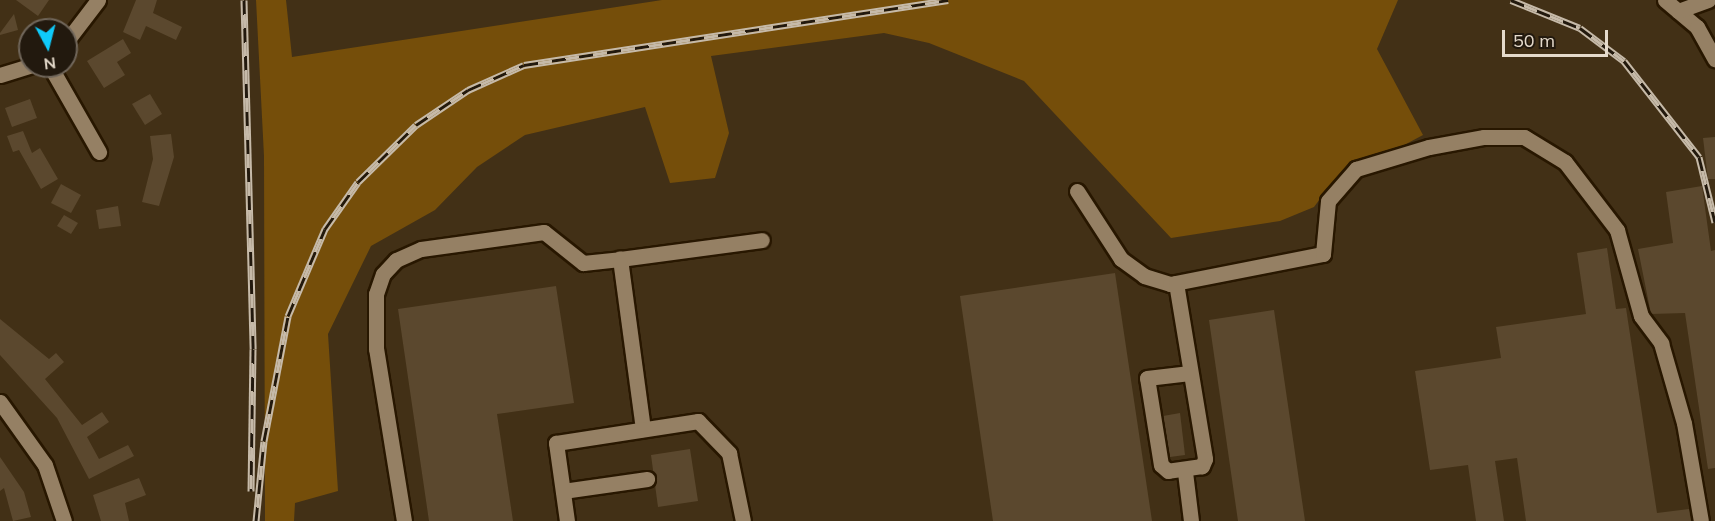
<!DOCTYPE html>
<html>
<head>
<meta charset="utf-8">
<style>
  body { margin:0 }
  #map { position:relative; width:1715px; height:521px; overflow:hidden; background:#423016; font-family:Mulish,sans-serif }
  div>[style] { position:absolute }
  .green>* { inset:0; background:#754e0a }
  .building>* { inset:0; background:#5b482e }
  .roads { filter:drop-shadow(2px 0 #281700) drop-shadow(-2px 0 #281700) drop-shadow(0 2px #281700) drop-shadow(0 -2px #281700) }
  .minor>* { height:15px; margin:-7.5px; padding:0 7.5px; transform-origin:7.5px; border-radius:7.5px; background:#958064 }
  .rail>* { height:7px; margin-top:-3.5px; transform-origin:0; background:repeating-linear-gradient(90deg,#22190e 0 14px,#c6baa9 0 28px); box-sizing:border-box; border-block:2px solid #c6baa9 }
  span { translate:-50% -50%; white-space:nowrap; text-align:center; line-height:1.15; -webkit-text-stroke:4.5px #22190e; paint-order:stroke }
  .north { position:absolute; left:18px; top:18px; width:60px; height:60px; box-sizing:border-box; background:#22190e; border:2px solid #70665a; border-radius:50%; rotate:173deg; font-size:16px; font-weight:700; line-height:24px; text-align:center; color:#e5dacb }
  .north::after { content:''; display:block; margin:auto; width:21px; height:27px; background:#0fcafa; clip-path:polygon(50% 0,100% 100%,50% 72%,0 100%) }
  .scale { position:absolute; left:1502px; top:30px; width:106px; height:27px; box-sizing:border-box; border:3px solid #e5dacb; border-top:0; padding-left:8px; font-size:18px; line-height:21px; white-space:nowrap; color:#e5dacb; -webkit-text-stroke:4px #22190e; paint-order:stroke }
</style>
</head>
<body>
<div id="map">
  <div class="green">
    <div style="clip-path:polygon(256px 0,286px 0,292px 57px,662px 0,1398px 0,1377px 49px,1423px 135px,1331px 184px,1314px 207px,1280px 221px,1171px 238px,1024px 81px,929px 43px,884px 33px,711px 56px,729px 133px,715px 178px,670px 183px,645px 107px,525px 135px,477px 167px,435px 210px,371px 246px,328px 334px,338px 491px,295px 503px,294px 521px,265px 521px,264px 156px)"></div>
  </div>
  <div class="building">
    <div style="clip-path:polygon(16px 0,49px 0,38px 16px)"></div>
    <div style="clip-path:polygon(136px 0,157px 0,153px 13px,182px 27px,176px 40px,146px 26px,140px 40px,123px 32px)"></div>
    <div style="clip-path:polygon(14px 14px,18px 30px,0 35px,0 33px)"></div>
    <div style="clip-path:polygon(123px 39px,131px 53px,117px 62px,125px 75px,104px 88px,87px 61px)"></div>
    <div style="clip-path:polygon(150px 94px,162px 114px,145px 125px,132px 104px)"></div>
    <div style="clip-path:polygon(30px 99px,37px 118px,12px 127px,5px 108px)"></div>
    <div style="clip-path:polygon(23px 131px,32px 153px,40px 148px,58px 179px,41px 189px,19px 150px,13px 152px,7px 136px)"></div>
    <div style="clip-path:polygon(171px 134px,174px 157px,159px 206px,142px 202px,153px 159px,150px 136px)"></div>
    <div style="clip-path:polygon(1715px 137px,1715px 179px,1708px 179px,1703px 138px)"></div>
    <div style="clip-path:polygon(61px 184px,81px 195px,71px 213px,51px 203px)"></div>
    <div style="clip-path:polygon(1702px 186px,1711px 251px,1715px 250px,1715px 468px,1708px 469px,1685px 313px,1651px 314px,1638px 249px,1673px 243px,1666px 192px)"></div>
    <div style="clip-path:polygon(118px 206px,121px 226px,99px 229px,96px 210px)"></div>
    <div style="clip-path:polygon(64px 215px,78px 223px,71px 234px,57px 226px)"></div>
    <div style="clip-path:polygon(1607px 248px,1616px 309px,1626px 308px,1657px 513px,1689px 509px,1691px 521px,1526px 521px,1517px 458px,1495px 461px,1504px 521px,1476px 521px,1468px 465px,1430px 470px,1415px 371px,1501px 358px,1496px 327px,1586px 314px,1577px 253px)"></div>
    <div style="clip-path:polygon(1115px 273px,1152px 521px,993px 521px,960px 296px)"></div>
    <div style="clip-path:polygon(556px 286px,574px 403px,497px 414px,513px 521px,429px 521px,398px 309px)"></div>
    <div style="clip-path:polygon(1274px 310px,1305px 521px,1238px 521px,1209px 320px)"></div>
    <div style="clip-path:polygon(0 319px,49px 359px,56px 353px,64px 362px,45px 379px,82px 425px,102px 412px,109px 422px,87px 437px,99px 459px,128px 445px,134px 456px,89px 479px,57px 418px,0 355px)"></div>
    <div style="clip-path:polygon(1180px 413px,1185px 455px,1170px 457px,1163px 416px)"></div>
    <div style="clip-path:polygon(690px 449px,698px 501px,658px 507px,651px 455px)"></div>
    <div style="clip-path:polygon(0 457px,24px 492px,31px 517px,13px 521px,4px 488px,0 491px)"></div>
    <div style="clip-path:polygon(139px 478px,146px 495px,125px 503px,129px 521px,101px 521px,93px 495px)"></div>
  </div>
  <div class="roads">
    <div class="minor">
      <div style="left:1665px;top:0;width:42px;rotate:40.2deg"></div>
      <div style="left:1697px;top:27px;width:37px;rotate:61deg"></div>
      <div style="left:1678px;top:11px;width:32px;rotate:-20deg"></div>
      <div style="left:66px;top:42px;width:53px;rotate:-52.7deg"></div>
      <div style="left:50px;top:66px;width:99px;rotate:60.3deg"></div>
      <div style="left:0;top:75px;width:31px;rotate:-17deg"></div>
      <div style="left:1077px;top:191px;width:81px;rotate:57.1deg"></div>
      <div style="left:1121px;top:259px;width:29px;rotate:36deg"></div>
      <div style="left:1144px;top:276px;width:27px;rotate:17deg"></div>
      <div style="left:1170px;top:284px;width:156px;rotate:-11.1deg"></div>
      <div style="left:1323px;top:254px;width:53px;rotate:-84.6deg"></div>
      <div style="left:1328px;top:201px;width:43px;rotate:-48.8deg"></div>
      <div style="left:1356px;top:169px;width:76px;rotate:-16.8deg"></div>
      <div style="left:1429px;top:147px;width:56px;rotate:-10.3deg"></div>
      <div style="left:1484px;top:137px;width:40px"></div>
      <div style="left:1524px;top:137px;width:48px;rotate:31.4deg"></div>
      <div style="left:1565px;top:162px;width:86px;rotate:52.6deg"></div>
      <div style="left:1617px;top:230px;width:89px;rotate:74.4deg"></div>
      <div style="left:1641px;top:316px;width:34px;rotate:53deg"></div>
      <div style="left:1661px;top:343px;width:83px;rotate:74deg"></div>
      <div style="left:1684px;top:423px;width:99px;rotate:80.2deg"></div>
      <div style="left:1176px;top:283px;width:178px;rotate:80.6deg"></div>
      <div style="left:1205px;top:459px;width:8px;rotate:113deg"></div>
      <div style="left:1202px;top:466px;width:34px;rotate:172deg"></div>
      <div style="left:1168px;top:471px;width:9px;rotate:-139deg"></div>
      <div style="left:1161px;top:465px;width:88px;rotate:-99.1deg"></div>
      <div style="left:1147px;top:378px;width:43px;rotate:-6.6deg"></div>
      <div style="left:0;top:402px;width:77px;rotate:54.5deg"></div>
      <div style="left:45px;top:465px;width:59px;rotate:71.3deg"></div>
      <div style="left:643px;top:429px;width:172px;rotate:-97.7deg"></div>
      <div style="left:620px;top:259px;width:143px;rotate:-7.6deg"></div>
      <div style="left:1185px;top:472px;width:49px;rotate:83deg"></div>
      <div style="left:563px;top:491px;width:85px;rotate:-8.1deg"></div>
      <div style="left:404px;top:521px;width:174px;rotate:-99.2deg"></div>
      <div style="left:376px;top:349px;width:55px;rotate:-90deg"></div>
      <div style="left:376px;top:294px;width:21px;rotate:-71deg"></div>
      <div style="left:383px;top:274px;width:19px;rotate:-47deg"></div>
      <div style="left:396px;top:260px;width:27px;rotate:-24deg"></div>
      <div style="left:421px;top:249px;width:124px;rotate:-7.9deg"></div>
      <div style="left:544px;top:232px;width:50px;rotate:38.5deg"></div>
      <div style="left:583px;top:263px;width:37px;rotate:-6deg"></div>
      <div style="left:567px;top:521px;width:79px;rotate:-98deg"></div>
      <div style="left:556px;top:443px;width:144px;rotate:-8.8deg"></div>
      <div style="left:698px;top:421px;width:45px;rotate:45.9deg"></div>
      <div style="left:729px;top:453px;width:69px;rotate:78.4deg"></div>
    </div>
  </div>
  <div class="rail">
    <div style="left:244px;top:0;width:349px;rotate:88.5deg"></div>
    <div style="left:253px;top:349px;width:142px;rotate:90.8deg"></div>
    <div style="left:1511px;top:0;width:74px;rotate:22.1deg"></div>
    <div style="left:1580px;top:28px;width:55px;rotate:36.9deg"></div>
    <div style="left:1624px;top:61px;width:122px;rotate:52deg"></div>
    <div style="left:1699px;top:157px;width:67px;rotate:76.2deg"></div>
    <div style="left:256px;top:521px;width:80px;rotate:-84.3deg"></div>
    <div style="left:264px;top:441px;width:127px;rotate:-79.1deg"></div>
    <div style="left:288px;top:316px;width:95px;rotate:-67deg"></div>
    <div style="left:325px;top:229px;width:57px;rotate:-54.9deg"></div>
    <div style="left:358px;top:182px;width:81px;rotate:-44.5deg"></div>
    <div style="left:416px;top:125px;width:63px;rotate:-33.9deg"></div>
    <div style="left:468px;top:90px;width:61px;rotate:-24.1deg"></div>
    <div style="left:524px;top:65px;width:429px;rotate:-8.7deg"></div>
  </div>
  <div class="north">N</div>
  <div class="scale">50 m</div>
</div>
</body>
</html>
